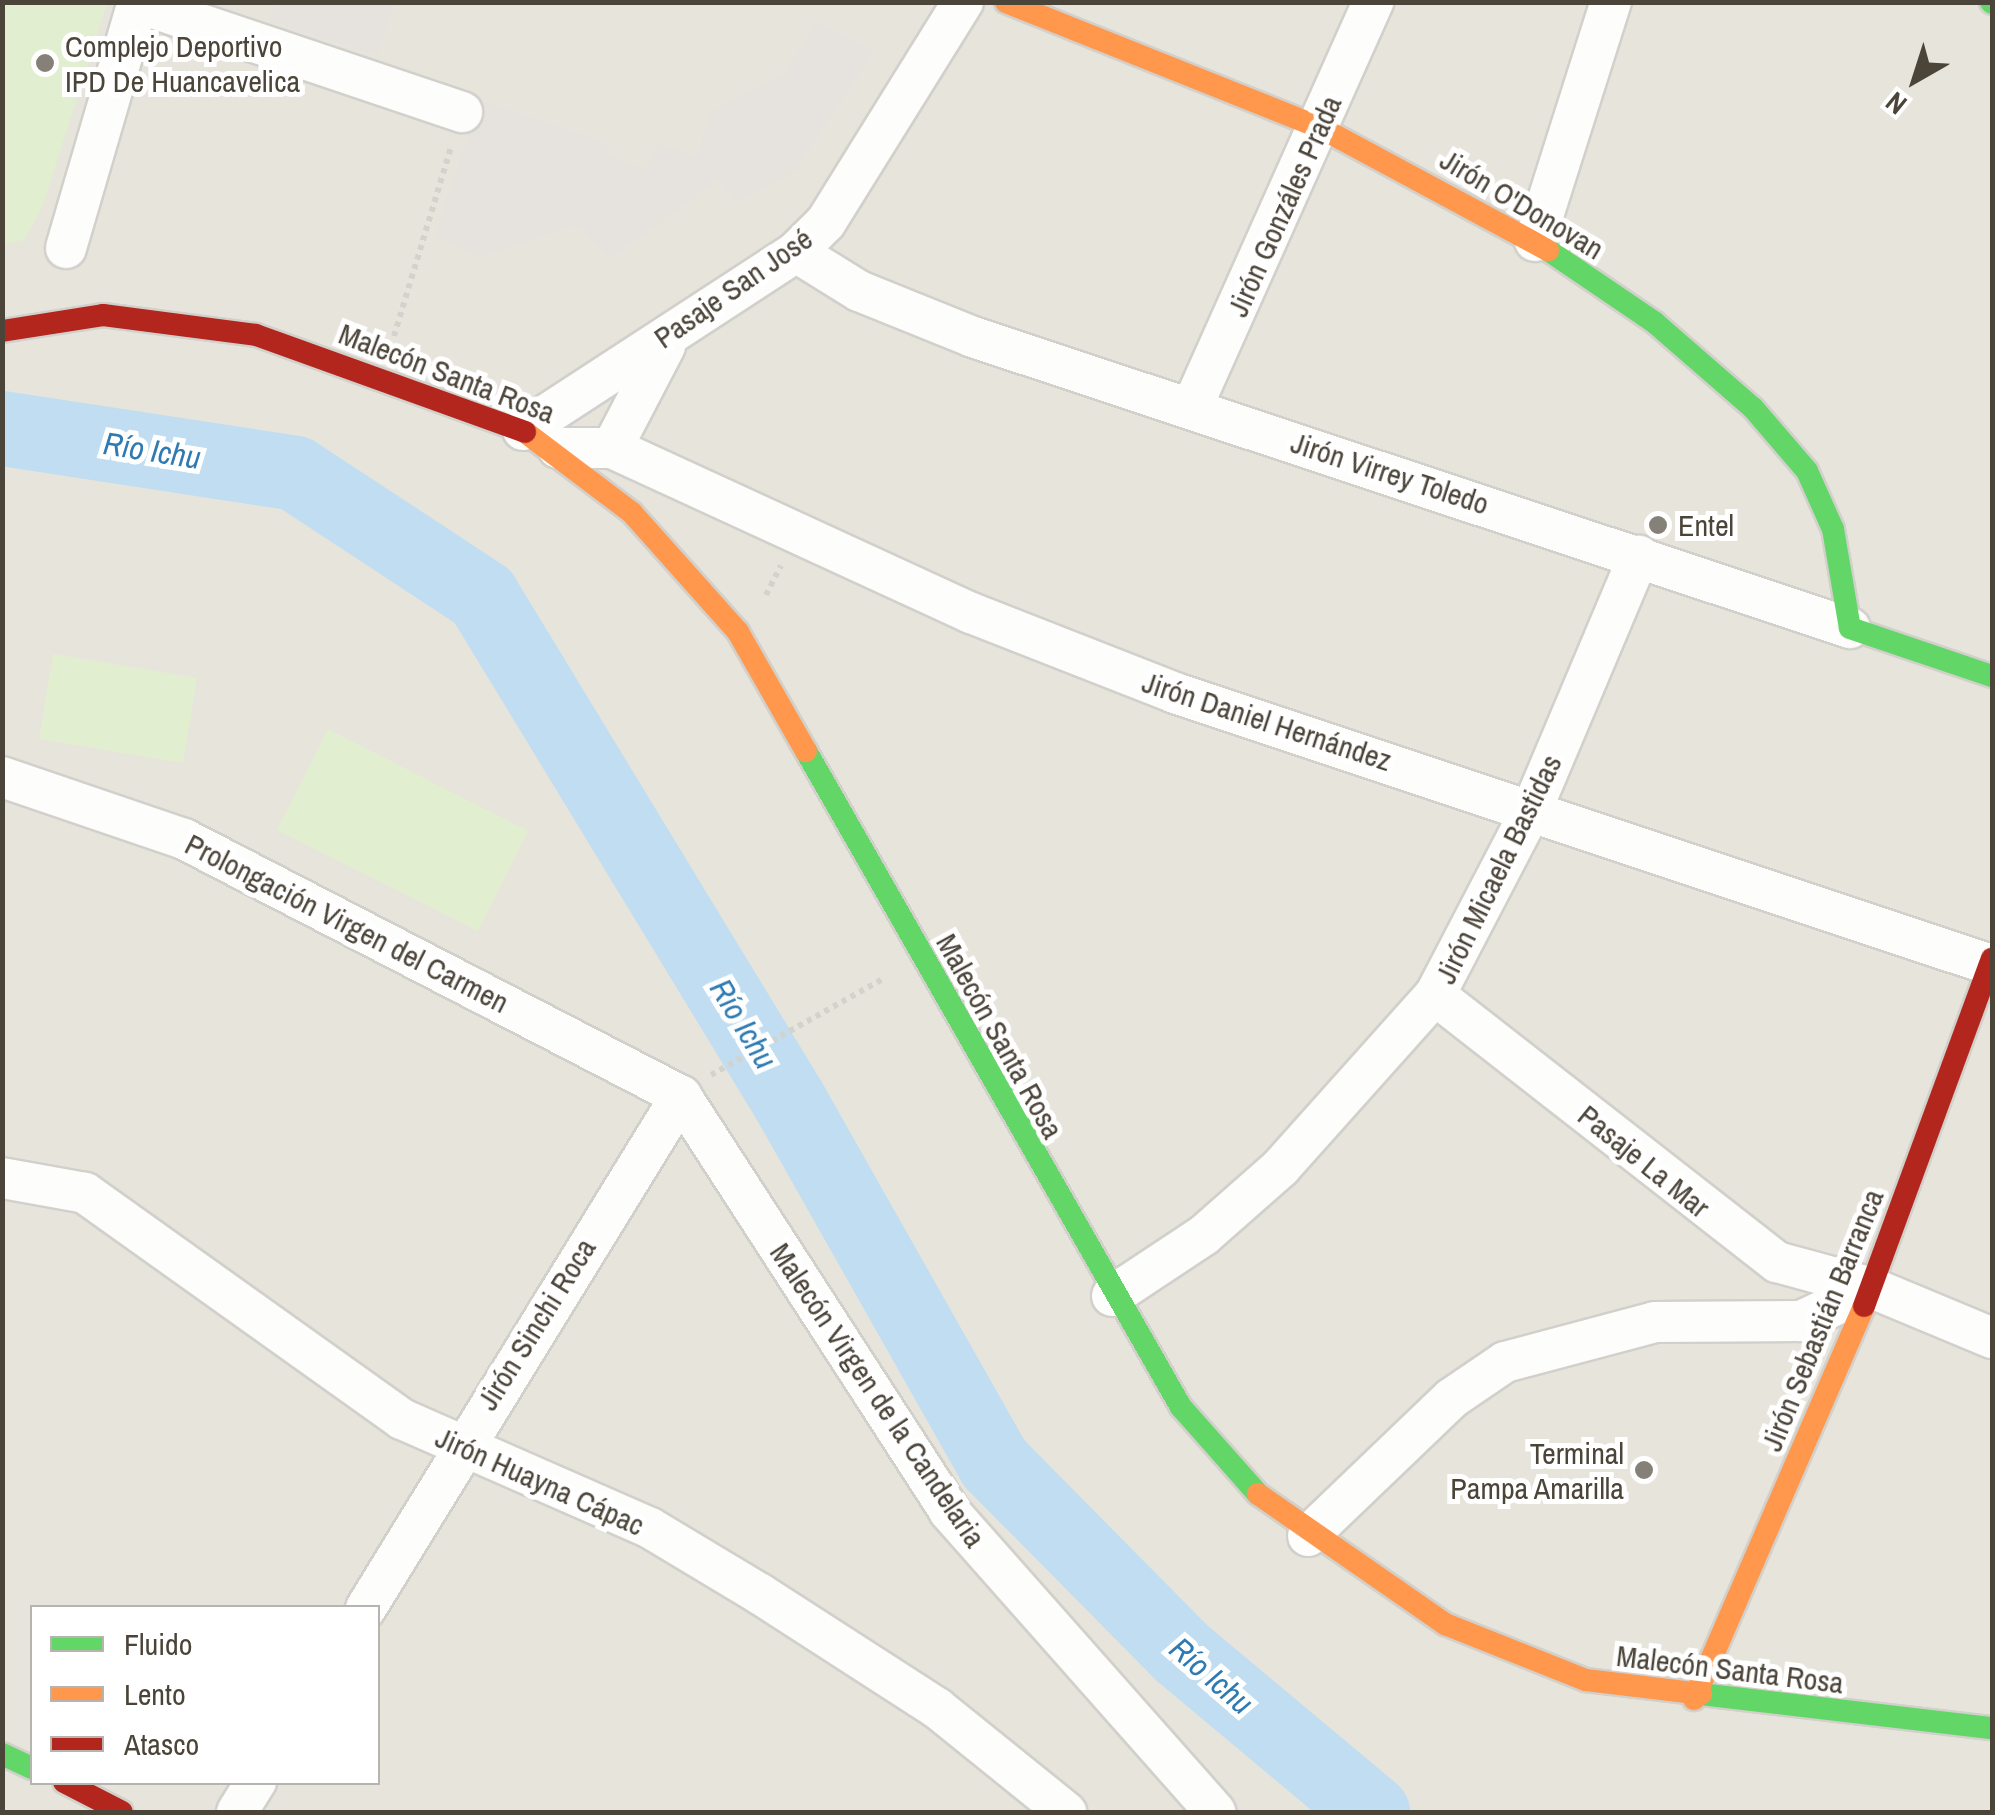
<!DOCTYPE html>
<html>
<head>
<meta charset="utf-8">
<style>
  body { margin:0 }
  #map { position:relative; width:1995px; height:1815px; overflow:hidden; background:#f4f2ee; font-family:"Archivo Narrow",sans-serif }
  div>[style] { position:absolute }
  .residential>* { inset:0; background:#e7e4dc }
  .green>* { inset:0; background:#e1eecf }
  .parking>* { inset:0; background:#e6e3df }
  .river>* { height:75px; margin:-37.5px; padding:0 37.5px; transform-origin:37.5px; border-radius:37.5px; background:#c0ddf1 }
  .path>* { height:6px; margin-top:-3px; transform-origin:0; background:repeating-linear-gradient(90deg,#d3d2cc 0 5px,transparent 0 10px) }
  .roads { filter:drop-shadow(2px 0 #d2d0cb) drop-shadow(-2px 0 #d2d0cb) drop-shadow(0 2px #d2d0cb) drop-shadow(0 -2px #d2d0cb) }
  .street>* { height:40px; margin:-20px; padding:0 20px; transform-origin:20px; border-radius:20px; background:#fdfdfc }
  .fast>* { height:22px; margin:-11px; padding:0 11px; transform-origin:11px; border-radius:11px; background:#63d668 }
  .slow>* { height:22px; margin:-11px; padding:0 11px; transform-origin:11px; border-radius:11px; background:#ff974d }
  .jam>* { height:22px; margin:-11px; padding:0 11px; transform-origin:11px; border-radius:11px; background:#b3261e }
  .dots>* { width:28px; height:28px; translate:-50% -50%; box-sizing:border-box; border:5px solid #fff; border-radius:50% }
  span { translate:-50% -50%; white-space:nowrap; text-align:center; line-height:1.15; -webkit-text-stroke:10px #fff; paint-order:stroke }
  .poi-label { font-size:30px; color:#4b4439 }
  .left { translate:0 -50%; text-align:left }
  .right { translate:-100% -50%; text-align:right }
  .street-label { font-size:30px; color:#4b4439 }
  .water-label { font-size:32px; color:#2e7ab2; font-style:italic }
  .frame { position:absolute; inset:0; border:5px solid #4b4439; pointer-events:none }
  .legend { position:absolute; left:30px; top:1605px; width:350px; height:180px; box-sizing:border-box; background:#fff; border:2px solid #b7b4b0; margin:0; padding:12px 18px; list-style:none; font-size:30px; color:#4b4439 }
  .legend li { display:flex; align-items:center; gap:20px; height:50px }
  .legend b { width:50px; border:2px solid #b7b4b0 }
  .north { position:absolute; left:1865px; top:30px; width:100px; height:100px; -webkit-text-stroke:8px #fff; paint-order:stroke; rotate:219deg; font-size:28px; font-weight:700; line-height:40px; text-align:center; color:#4b4439 }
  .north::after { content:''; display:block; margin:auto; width:35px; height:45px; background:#4b4439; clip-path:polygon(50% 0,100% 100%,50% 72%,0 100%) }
</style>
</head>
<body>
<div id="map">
  <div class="residential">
    <div style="clip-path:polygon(evenodd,3px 3px,1992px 3px,1992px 1812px,3px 1812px,3px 3px,32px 1608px,378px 1608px,378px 1782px,32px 1782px,32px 1608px)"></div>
  </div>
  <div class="green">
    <div style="clip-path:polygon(2px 3px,107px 3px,42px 208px,24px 240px,3px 244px)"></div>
    <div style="clip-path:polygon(53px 654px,197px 678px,183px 763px,39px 739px)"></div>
    <div style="clip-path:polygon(328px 729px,528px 831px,478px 931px,277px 830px)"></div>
  </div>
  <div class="parking">
    <div style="clip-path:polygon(275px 3px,275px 2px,394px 3px,377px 56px,269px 21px)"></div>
    <div style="clip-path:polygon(817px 21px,875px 50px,796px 170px,737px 202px,718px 180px,612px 258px,575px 225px,482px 257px,435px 237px,479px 100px,609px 144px,605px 155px,646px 170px,659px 144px,697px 156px,710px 113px,785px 73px)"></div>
  </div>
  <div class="river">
    <div style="left:2px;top:428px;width:296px;rotate:8.7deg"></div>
    <div style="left:295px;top:473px;width:224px;rotate:33.3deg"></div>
    <div style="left:482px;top:596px;width:589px;rotate:58.69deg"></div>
    <div style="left:788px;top:1099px;width:418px;rotate:60.5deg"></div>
    <div style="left:994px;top:1463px;width:267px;rotate:45.3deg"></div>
    <div style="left:1182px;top:1653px;width:248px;rotate:39.9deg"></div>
  </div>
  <div class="path">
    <div style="left:394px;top:336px;width:197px;rotate:-73.2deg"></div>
    <div style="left:766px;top:595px;width:33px;rotate:-63deg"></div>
    <div style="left:711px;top:1075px;width:197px;rotate:-29.2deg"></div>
  </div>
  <div class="roads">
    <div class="street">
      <div style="left:138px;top:3px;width:342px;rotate:18.6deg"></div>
      <div style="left:1535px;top:241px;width:251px;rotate:-72.4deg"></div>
      <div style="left:66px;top:248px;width:256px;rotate:-73.7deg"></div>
      <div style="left:796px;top:252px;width:74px;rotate:31.8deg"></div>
      <div style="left:859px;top:291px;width:123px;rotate:22deg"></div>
      <div style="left:973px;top:337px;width:924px;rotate:18.36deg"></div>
      <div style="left:1192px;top:407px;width:444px;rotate:-65.9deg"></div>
      <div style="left:523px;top:430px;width:326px;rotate:-33.1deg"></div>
      <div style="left:796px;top:252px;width:42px;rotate:-45deg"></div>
      <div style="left:826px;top:222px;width:259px;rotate:-58.1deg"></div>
      <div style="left:558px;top:448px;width:54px"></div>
      <div style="left:612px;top:448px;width:395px;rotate:24.7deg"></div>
      <div style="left:971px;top:613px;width:219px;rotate:21.4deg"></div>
      <div style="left:1175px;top:693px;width:860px;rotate:18.43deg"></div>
      <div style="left:612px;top:448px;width:115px;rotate:-62.5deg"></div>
      <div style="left:2px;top:777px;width:192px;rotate:18.8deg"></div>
      <div style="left:184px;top:839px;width:560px;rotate:27.34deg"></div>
      <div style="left:1435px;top:995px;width:434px;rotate:38deg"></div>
      <div style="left:1777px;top:1262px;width:98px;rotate:15.3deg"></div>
      <div style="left:1872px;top:1288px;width:130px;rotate:22.6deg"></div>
      <div style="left:681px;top:1096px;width:494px;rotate:57.1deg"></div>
      <div style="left:949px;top:1511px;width:402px;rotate:48.5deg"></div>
      <div style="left:2px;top:1178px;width:84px;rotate:10.2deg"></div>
      <div style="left:85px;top:1193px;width:389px;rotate:35.5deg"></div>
      <div style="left:402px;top:1419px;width:271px;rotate:23.7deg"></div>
      <div style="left:650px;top:1528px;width:128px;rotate:31deg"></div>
      <div style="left:760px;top:1594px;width:211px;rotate:32.8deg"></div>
      <div style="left:937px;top:1708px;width:166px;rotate:38.9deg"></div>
      <div style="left:1112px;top:1296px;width:110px;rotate:-33.5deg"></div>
      <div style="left:1204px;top:1235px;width:103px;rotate:-41.4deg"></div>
      <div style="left:1281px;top:1167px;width:231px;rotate:-48.2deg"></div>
      <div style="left:1435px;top:995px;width:210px;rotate:-62.5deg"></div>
      <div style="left:1532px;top:809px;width:275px;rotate:-67.1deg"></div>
      <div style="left:1308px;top:1536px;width:199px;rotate:-43.8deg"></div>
      <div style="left:1452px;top:1398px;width:64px;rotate:-34.2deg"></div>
      <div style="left:1505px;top:1362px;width:155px;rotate:-14.9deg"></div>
      <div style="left:1655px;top:1322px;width:146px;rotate:-0.4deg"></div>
      <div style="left:1801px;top:1321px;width:78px;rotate:-24.9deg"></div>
      <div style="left:366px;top:1608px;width:601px;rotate:-58.4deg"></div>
      <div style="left:237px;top:1812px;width:36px;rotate:-58deg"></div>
    </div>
    <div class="fast">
      <div style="left:1991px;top:2px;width:1px;rotate:45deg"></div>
      <div style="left:1548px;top:250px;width:128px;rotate:34.2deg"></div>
      <div style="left:1654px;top:322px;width:131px;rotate:41deg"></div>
      <div style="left:1753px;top:408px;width:83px;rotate:49.4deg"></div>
      <div style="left:1807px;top:471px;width:64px;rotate:65.9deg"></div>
      <div style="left:1833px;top:529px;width:100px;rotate:80.3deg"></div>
      <div style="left:1850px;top:628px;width:150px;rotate:18.7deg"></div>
      <div style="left:806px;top:751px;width:756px;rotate:60.25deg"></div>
      <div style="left:1181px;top:1407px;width:116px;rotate:48.5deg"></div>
      <div style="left:1701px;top:1694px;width:293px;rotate:6.7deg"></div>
      <div style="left:2px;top:1754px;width:33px;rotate:25deg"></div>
    </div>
    <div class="slow">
      <div style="left:1006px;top:2px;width:339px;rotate:21.8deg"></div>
      <div style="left:1321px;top:128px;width:258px;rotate:28.3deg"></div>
      <div style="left:525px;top:432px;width:134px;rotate:37.1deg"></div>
      <div style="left:632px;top:513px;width:159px;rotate:48.3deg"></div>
      <div style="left:738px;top:632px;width:137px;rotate:60.3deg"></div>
      <div style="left:1258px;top:1494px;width:228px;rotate:34.8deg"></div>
      <div style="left:1445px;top:1624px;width:152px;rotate:21.7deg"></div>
      <div style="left:1586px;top:1680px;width:116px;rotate:6.9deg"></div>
      <div style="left:1694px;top:1699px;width:428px;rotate:-66.6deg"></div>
    </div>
    <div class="jam">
      <div style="left:2px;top:331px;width:102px;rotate:-9deg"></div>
      <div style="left:103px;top:315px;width:154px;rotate:7.4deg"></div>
      <div style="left:256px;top:335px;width:286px;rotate:19.8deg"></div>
      <div style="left:1864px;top:1306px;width:370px;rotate:-69.8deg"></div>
      <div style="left:64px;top:1782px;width:65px;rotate:27.3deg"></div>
    </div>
  </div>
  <div class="dots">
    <div style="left:45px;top:63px;background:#868178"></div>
    <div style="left:1658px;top:525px;background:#868178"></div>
    <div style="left:1644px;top:1470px;background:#868178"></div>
  </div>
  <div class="poi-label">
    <span class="left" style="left:65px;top:63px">Complejo Deportivo<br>IPD De Huancavelica</span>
    <span class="left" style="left:1678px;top:525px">Entel</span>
    <span class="right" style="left:1624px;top:1470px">Terminal<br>Pampa Amarilla</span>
  </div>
  <div class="street-label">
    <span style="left:1522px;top:204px;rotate:31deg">Jirón O'Donovan</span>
    <span style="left:1284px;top:206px;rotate:-66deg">Jirón Gonzáles Prada</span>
    <span style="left:733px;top:288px;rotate:-35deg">Pasaje San José</span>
    <span style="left:447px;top:373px;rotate:21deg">Malecón Santa Rosa</span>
    <span style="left:1390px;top:473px;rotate:18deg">Jirón Virrey Toledo</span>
    <span style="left:1267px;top:721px;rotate:18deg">Jirón Daniel Hernández</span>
    <span style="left:1498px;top:869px;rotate:-64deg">Jirón Micaela Bastidas</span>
    <span style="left:347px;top:923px;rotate:27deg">Prolongación Virgen del Carmen</span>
    <span style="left:1000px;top:1036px;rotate:61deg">Malecón Santa Rosa</span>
    <span style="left:1644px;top:1161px;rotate:39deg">Pasaje La Mar</span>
    <span style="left:1822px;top:1320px;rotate:-68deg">Jirón Sebastián Barranca</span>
    <span style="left:536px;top:1324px;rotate:-58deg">Jirón Sinchi Roca</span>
    <span style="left:878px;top:1395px;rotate:56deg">Malecón Virgen de la Candelaria</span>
    <span style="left:540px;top:1481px;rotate:24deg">Jirón Huayna Cápac</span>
    <span style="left:1730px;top:1669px;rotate:7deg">Malecón Santa Rosa</span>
  </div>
  <div class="water-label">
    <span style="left:152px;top:451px;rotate:9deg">Río Ichu</span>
    <span style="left:743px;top:1024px;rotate:59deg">Río Ichu</span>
    <span style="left:1211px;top:1676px;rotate:41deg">Río Ichu</span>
  </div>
  <div class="frame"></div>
  <ul class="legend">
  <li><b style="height:12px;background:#63d668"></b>Fluido</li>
  <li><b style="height:12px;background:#ff974d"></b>Lento</li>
  <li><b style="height:12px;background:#b3261e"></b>Atasco</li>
  </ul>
  <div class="north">N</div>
</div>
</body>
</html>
